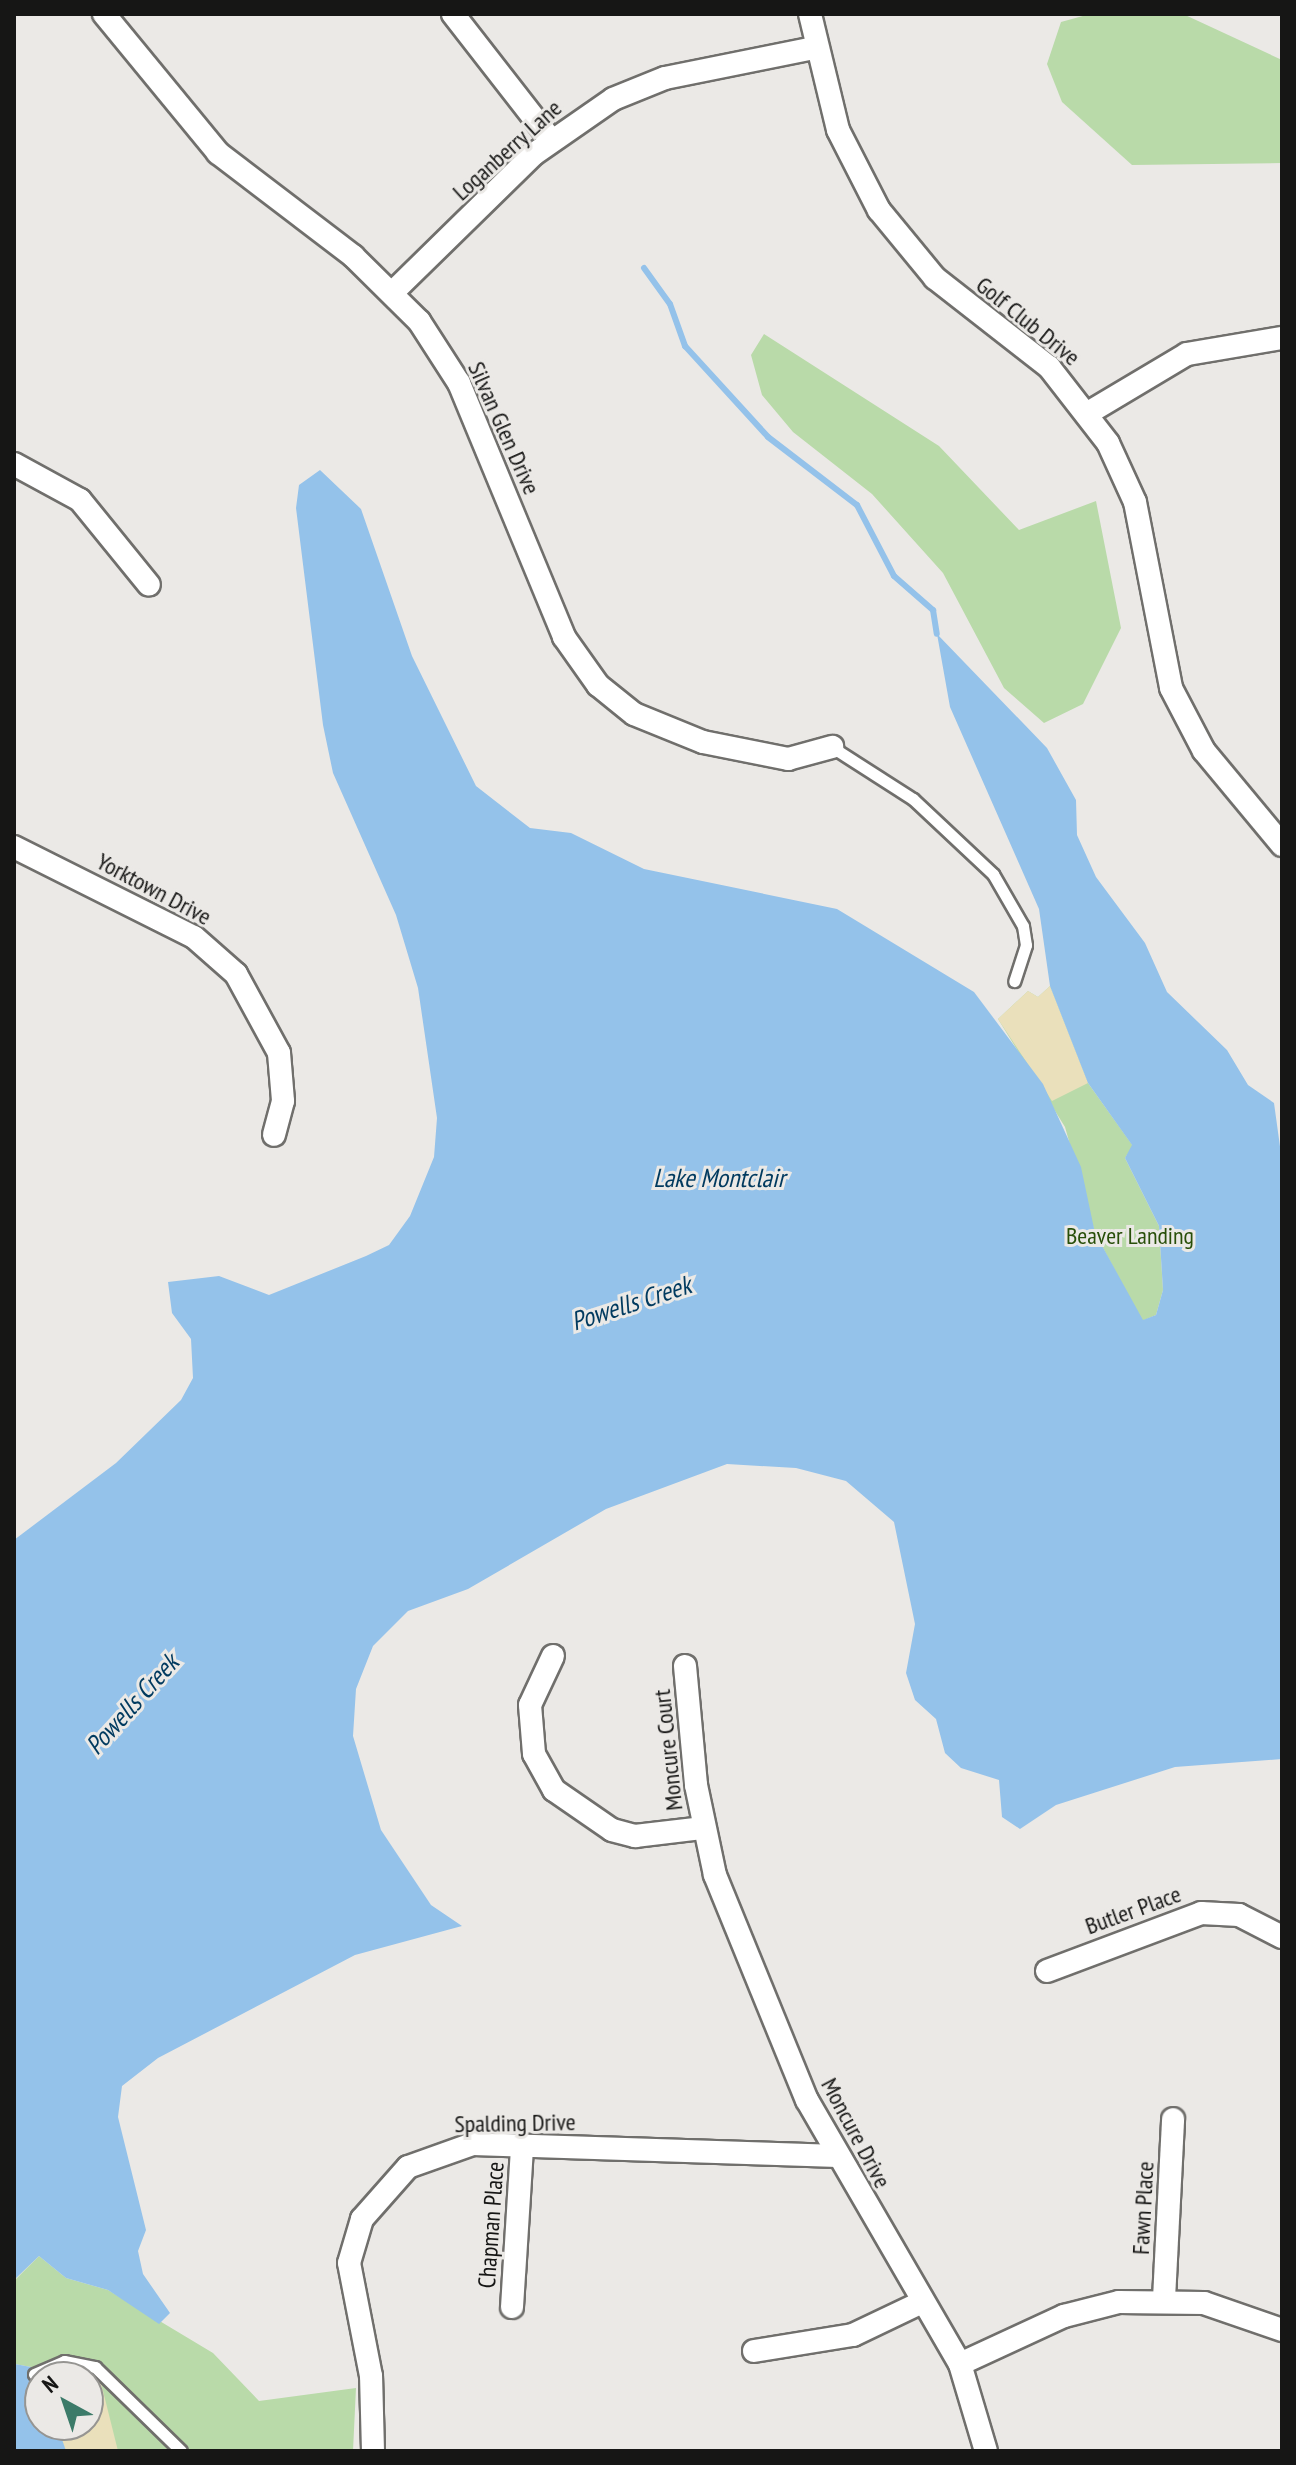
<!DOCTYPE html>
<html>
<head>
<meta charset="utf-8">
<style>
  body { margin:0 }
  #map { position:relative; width:1296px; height:2465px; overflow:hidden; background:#ebe9e6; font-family:"PT Sans Narrow",sans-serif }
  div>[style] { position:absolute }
  .green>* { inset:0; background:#b9daa9 }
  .sand>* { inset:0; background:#eae0bb }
  .water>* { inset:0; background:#94c2ea }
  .stream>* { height:6px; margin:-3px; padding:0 3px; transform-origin:3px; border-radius:3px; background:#94c2ea }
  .roads { filter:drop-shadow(2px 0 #706f6c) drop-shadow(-2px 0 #706f6c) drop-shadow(0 2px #706f6c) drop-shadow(0 -2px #706f6c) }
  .service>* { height:11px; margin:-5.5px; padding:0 5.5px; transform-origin:5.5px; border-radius:5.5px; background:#fff }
  .minor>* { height:22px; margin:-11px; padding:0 11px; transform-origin:11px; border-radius:11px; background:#fff }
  span { translate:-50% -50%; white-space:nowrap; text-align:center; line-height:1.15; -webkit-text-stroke:6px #ebe9e6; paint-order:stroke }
  .street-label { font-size:24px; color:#161615 }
  .park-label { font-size:24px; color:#284f09 }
  .water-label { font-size:26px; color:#003a5f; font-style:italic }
  .frame { position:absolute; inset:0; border:16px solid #161615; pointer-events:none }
  .north { position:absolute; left:24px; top:2361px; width:80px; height:80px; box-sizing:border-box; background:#ebe9e6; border:2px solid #969592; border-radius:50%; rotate:320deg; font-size:22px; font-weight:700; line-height:32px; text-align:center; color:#161615 }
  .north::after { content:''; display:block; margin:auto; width:28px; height:36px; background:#3c7b69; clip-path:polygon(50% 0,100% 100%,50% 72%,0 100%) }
</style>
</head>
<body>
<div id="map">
  <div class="green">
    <div style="clip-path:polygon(1090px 14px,1183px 14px,1282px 60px,1282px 163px,1132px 165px,1062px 102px,1047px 64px,1061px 22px)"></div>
    <div style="clip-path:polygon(764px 334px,939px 446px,1019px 530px,1096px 501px,1121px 628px,1083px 704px,1044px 723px,1004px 688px,943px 573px,872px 494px,793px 432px,762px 395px,751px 355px)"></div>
    <div style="clip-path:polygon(1050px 986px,1088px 1083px,1133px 1146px,1125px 1158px,1159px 1226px,1163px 1290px,1156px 1315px,1142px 1321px,1095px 1233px,1065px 1127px,998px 1019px,1028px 991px,1038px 997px)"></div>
    <div style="clip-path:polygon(39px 2256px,66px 2278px,108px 2290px,213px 2353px,259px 2401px,356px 2388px,353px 2451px,66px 2451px,57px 2425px,88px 2425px,88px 2377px,40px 2377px,40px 2386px,31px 2367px,15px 2364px,14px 2281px)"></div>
  </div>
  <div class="sand">
    <div style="clip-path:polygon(1050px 986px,1088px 1083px,1052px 1101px,998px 1019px,1028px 991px,1038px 997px)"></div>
    <div style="clip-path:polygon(88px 2378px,101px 2383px,118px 2451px,66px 2451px,57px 2425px,88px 2425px)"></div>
  </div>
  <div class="water">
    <div style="clip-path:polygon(320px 470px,361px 509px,412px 656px,476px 786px,530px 828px,571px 833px,644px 869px,837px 909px,974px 992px,1043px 1084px,1081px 1167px,1095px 1233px,1143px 1320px,1156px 1315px,1163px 1290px,1159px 1226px,1125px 1158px,1132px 1145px,1088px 1083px,1050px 986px,1039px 909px,950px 707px,937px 634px,1047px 748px,1076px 800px,1077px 835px,1096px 877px,1145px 943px,1167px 992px,1227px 1050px,1248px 1085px,1274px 1103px,1282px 1161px,1282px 1759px,1175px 1767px,1056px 1805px,1020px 1829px,1002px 1817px,999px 1780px,961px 1768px,945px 1753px,936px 1719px,915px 1700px,906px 1673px,915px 1624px,894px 1522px,846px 1481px,796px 1468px,727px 1464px,606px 1509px,468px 1589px,408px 1611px,373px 1646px,356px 1689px,353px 1736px,381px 1830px,431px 1905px,462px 1926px,355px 1955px,158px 2058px,122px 2086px,118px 2117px,146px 2230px,138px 2251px,143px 2274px,170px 2313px,159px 2324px,108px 2290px,66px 2278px,39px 2256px,14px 2280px,14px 1540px,116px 1463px,181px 1400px,193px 1378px,191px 1339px,172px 1313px,168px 1282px,219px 1276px,269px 1295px,366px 1256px,389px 1245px,410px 1216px,434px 1157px,437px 1118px,418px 988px,396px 915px,333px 773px,323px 725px,296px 508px,299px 485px)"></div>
    <div style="clip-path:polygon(14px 2349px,15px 2364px,31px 2367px,40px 2386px,40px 2425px,57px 2425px,66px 2451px,14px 2451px)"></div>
  </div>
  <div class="stream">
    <div style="left:644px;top:268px;width:44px;rotate:54.2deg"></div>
    <div style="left:670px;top:304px;width:45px;rotate:70.3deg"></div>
    <div style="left:685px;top:346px;width:123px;rotate:47.6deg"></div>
    <div style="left:768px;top:437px;width:112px;rotate:37.4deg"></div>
    <div style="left:857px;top:505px;width:80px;rotate:62.5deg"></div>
    <div style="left:894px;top:576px;width:52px;rotate:41.1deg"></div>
    <div style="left:933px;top:610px;width:24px;rotate:81deg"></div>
  </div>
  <div class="roads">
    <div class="service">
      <div style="left:832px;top:747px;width:96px;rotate:32.7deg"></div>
      <div style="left:913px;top:799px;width:110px;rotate:43.2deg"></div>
      <div style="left:993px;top:874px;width:60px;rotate:60deg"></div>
      <div style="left:1023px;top:926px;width:19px;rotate:81deg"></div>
      <div style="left:1026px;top:945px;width:38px;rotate:108deg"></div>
      <div style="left:34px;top:2374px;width:33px;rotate:-23deg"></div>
      <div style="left:64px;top:2361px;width:32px;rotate:11deg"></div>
      <div style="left:95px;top:2367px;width:120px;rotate:44.3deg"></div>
    </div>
    <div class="minor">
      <div style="left:104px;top:14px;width:180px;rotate:50.6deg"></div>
      <div style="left:218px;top:153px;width:170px;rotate:37.3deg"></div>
      <div style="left:353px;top:256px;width:93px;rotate:44.6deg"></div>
      <div style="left:419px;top:321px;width:74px;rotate:57.2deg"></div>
      <div style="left:459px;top:383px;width:275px;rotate:67.5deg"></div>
      <div style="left:564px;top:637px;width:59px;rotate:54.7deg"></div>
      <div style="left:598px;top:685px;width:46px;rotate:38.9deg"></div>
      <div style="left:634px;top:714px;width:74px;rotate:22.1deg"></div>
      <div style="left:703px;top:742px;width:87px;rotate:11.3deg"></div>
      <div style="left:788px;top:759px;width:46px;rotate:-15.3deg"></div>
      <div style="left:453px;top:14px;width:160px;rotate:52.1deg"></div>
      <div style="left:810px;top:14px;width:119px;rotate:76.4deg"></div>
      <div style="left:838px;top:130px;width:90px;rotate:62.9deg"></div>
      <div style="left:879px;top:210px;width:88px;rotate:50.5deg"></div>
      <div style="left:935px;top:278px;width:145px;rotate:38deg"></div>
      <div style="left:1049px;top:367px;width:96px;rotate:52.2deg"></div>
      <div style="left:1108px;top:443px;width:65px;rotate:65.4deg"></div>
      <div style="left:1135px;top:502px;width:189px;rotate:79deg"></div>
      <div style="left:1171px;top:688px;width:71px;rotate:62.4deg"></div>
      <div style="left:1204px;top:751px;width:122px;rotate:50.3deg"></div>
      <div style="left:393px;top:292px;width:197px;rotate:-44.4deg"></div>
      <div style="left:534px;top:154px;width:96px;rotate:-34.8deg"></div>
      <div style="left:613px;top:99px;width:56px;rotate:-22deg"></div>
      <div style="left:665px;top:78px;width:152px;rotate:-11.4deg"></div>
      <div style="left:1088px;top:413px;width:115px;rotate:-30.8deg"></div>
      <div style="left:1187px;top:354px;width:96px;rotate:-9.6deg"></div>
      <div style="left:14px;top:464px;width:75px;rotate:28.6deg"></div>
      <div style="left:80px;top:500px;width:109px;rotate:50.9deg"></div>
      <div style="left:14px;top:847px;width:201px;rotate:26.6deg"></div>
      <div style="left:194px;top:937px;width:56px;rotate:41.4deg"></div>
      <div style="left:236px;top:974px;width:90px;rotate:61.4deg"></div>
      <div style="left:279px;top:1053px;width:48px;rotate:85.2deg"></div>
      <div style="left:283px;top:1101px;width:35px;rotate:105deg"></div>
      <div style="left:553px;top:1656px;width:54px;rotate:115.1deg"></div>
      <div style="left:530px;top:1705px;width:49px;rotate:85.3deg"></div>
      <div style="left:534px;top:1754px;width:41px;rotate:60.9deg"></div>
      <div style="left:554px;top:1790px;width:70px;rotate:34.6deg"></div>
      <div style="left:612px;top:1830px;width:24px;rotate:15deg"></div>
      <div style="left:635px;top:1836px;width:67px;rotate:-6.8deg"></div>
      <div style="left:685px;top:1666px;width:120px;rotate:84.7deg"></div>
      <div style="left:696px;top:1785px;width:92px;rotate:78.1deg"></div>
      <div style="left:715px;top:1875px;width:243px;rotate:67.8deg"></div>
      <div style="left:807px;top:2100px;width:305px;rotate:59.9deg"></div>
      <div style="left:960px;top:2364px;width:91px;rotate:73.4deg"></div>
      <div style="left:1047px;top:1971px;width:165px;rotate:-20.6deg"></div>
      <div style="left:1201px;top:1913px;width:38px;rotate:3deg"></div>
      <div style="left:1239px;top:1915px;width:48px;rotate:27.1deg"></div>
      <div style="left:1164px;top:2299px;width:180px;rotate:-87.1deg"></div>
      <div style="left:512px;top:2307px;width:161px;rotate:-86.4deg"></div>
      <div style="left:754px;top:2351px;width:100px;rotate:-9.2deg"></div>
      <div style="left:853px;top:2335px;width:74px;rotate:-25.5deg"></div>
      <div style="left:960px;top:2364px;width:115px;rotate:-24.8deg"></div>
      <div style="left:1064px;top:2316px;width:57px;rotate:-14.3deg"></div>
      <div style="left:1119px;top:2302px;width:85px;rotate:0.7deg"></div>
      <div style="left:1204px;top:2303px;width:83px;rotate:19.1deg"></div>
      <div style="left:373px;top:2451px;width:75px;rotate:-91.5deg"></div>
      <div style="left:371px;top:2376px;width:115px;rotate:-101deg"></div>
      <div style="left:349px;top:2263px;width:46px;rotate:-73.5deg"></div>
      <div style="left:362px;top:2219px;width:69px;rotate:-48.5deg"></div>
      <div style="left:408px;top:2167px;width:69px;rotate:-19.5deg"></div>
      <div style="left:473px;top:2144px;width:365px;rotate:1.9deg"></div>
    </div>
  </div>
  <div class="street-label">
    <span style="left:507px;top:150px;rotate:-42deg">Loganberry Lane</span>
    <span style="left:1028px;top:321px;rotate:39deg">Golf Club Drive</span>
    <span style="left:504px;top:428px;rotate:66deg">Silvan Glen Drive</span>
    <span style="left:154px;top:889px;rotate:28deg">Yorktown Drive</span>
    <span style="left:668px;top:1750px;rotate:-96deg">Moncure Court</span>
    <span style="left:1133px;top:1910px;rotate:-20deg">Butler Place</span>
    <span style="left:515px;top:2123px;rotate:-1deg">Spalding Drive</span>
    <span style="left:856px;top:2133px;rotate:62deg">Moncure Drive</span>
    <span style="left:1143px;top:2208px;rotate:-87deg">Fawn Place</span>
    <span style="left:491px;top:2225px;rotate:-86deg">Chapman Place</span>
  </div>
  <div class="park-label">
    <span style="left:1130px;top:1236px">Beaver Landing</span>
  </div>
  <div class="water-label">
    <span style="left:719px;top:1178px">Lake Montclair</span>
    <span style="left:631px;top:1303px;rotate:-18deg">Powells Creek</span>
    <span style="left:132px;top:1704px;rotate:-48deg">Powells Creek</span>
  </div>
  <div class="frame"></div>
  <div class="north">N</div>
</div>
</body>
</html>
